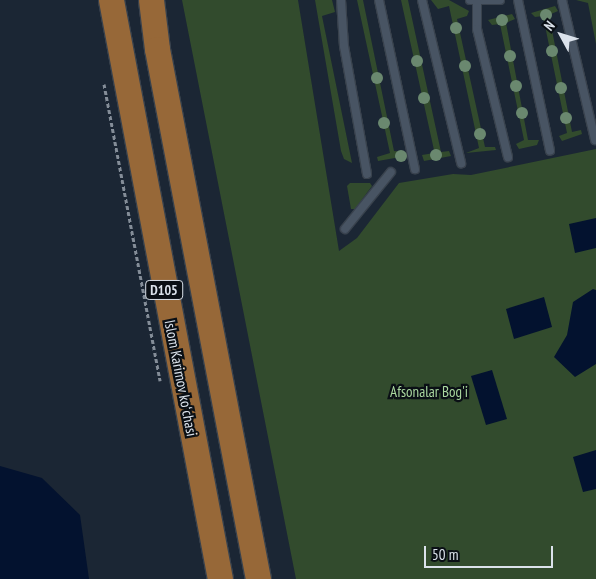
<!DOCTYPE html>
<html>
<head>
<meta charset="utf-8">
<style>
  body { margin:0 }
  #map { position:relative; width:596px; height:579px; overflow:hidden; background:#1b2634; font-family:"PT Sans Narrow",sans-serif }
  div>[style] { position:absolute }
  .green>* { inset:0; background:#324b2d }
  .water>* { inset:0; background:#03122f }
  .path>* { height:3px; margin-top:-1.5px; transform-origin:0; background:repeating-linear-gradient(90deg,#848d98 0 4px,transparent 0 6.5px) }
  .roads { filter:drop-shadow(1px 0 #39424d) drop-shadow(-1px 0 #39424d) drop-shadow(0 1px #39424d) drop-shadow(0 -1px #39424d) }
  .lane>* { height:8px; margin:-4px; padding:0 4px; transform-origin:4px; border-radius:4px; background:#485463 }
  .primary>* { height:25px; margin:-12.5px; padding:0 12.5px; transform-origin:12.5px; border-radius:12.5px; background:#976838 }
  .trees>* { width:12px; height:12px; margin:-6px; border-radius:50%; background:#6a886f }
  span { translate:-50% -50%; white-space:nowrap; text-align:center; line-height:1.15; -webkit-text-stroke:4.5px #0a0f15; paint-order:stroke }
  .shield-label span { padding:1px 4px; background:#0a0f15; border:1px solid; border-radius:4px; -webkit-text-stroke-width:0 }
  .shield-label { font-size:14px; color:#dbe2eb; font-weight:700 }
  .street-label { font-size:15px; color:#dbe2eb }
  .park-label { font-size:15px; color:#aad89f }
  .north { position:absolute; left:536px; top:10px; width:50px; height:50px; -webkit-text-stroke:4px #0a0f15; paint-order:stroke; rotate:309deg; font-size:14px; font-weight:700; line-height:20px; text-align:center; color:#dbe2eb }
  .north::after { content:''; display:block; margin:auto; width:18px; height:22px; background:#dbe2eb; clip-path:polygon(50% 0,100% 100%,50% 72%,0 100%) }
  .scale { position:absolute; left:424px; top:546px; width:129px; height:22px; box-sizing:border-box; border:2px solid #dbe2eb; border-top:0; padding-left:6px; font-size:15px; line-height:18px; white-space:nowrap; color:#dbe2eb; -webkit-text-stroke:4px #0a0f15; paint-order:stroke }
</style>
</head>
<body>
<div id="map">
  <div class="green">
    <div style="clip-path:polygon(182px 0,298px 0,339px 251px,357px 238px,399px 183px,453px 174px,471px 175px,596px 149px,596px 579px,296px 579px)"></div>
    <div style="clip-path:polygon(315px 0,332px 0,335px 12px,322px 16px,352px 163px,344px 159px,341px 151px)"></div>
    <div style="clip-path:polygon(357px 0,363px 0,394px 151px,404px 152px,406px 156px,378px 161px,377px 157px,390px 153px)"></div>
    <div style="clip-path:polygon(401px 0,408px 0,441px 152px,449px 151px,451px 156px,424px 161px,422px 155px,434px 153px,434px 150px)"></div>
    <div style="clip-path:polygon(431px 0,449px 0,469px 11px,467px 16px,457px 19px,485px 147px,495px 147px,496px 150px,466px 153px,479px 148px,449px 6px,438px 9px)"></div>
    <div style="clip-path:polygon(576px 0,596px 0,596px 44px,588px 3px)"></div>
    <div style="clip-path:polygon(555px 6px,558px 11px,549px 15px,572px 132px,581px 130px,582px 134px,562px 141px,559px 136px,567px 133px,543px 16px,535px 17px,531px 13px)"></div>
    <div style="clip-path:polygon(512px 14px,515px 19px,506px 23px,528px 140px,539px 140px,537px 145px,519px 149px,516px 144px,524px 140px,500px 24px,492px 25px,488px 20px)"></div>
    <div style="clip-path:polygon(350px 183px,370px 183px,372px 186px,355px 209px,351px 209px,347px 186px)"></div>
  </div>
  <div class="water">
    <div style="clip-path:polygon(596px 218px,596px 248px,575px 253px,569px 224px)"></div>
    <div style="clip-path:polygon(593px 289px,596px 290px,596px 364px,575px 377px,554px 357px,567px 335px,573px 302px)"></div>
    <div style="clip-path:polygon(544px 297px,552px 327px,514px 339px,506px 309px)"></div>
    <div style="clip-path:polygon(492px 370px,507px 419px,486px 425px,471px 376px)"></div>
    <div style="clip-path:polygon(596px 450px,596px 489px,583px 492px,573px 457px)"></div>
    <div style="clip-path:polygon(0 466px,42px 478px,80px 515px,89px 579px,0 579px)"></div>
  </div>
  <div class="path">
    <div style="left:104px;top:84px;width:302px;rotate:79.3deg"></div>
  </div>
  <div class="roads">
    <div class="lane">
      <div style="left:341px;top:0;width:46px;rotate:86.3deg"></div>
      <div style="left:344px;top:46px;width:130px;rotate:79.8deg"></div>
      <div style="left:379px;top:0;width:173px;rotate:78deg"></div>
      <div style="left:422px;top:0;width:168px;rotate:76.5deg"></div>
      <div style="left:470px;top:0;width:30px"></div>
      <div style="left:518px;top:0;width:154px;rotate:78deg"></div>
      <div style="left:562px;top:0;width:144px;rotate:76.7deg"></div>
      <div style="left:477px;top:2px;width:27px;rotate:90deg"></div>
      <div style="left:477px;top:29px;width:132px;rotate:76.4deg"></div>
      <div style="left:345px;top:229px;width:73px;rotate:-51.1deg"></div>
    </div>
    <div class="primary">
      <div style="left:111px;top:0;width:589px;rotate:79.34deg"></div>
      <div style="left:151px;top:0;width:49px;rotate:83deg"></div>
      <div style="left:157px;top:49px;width:540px;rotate:79.21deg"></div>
    </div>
  </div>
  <div class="trees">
    <div style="left:546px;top:15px"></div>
    <div style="left:502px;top:20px"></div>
    <div style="left:456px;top:28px"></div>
    <div style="left:552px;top:51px"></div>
    <div style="left:510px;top:56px"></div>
    <div style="left:417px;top:61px"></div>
    <div style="left:465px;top:66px"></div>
    <div style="left:377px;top:78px"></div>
    <div style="left:516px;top:86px"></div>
    <div style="left:561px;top:88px"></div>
    <div style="left:424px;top:98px"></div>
    <div style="left:522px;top:113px"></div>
    <div style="left:566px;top:118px"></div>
    <div style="left:384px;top:123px"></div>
    <div style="left:480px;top:134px"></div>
    <div style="left:436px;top:155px"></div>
    <div style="left:401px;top:156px"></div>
  </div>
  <div class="shield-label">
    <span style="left:164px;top:290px">D105</span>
  </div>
  <div class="street-label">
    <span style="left:181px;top:378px;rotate:79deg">Islom Karimov koʻchasi</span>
  </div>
  <div class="park-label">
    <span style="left:429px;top:392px">Afsonalar Bog'i</span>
  </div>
  <div class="north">N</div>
  <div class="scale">50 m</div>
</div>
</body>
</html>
